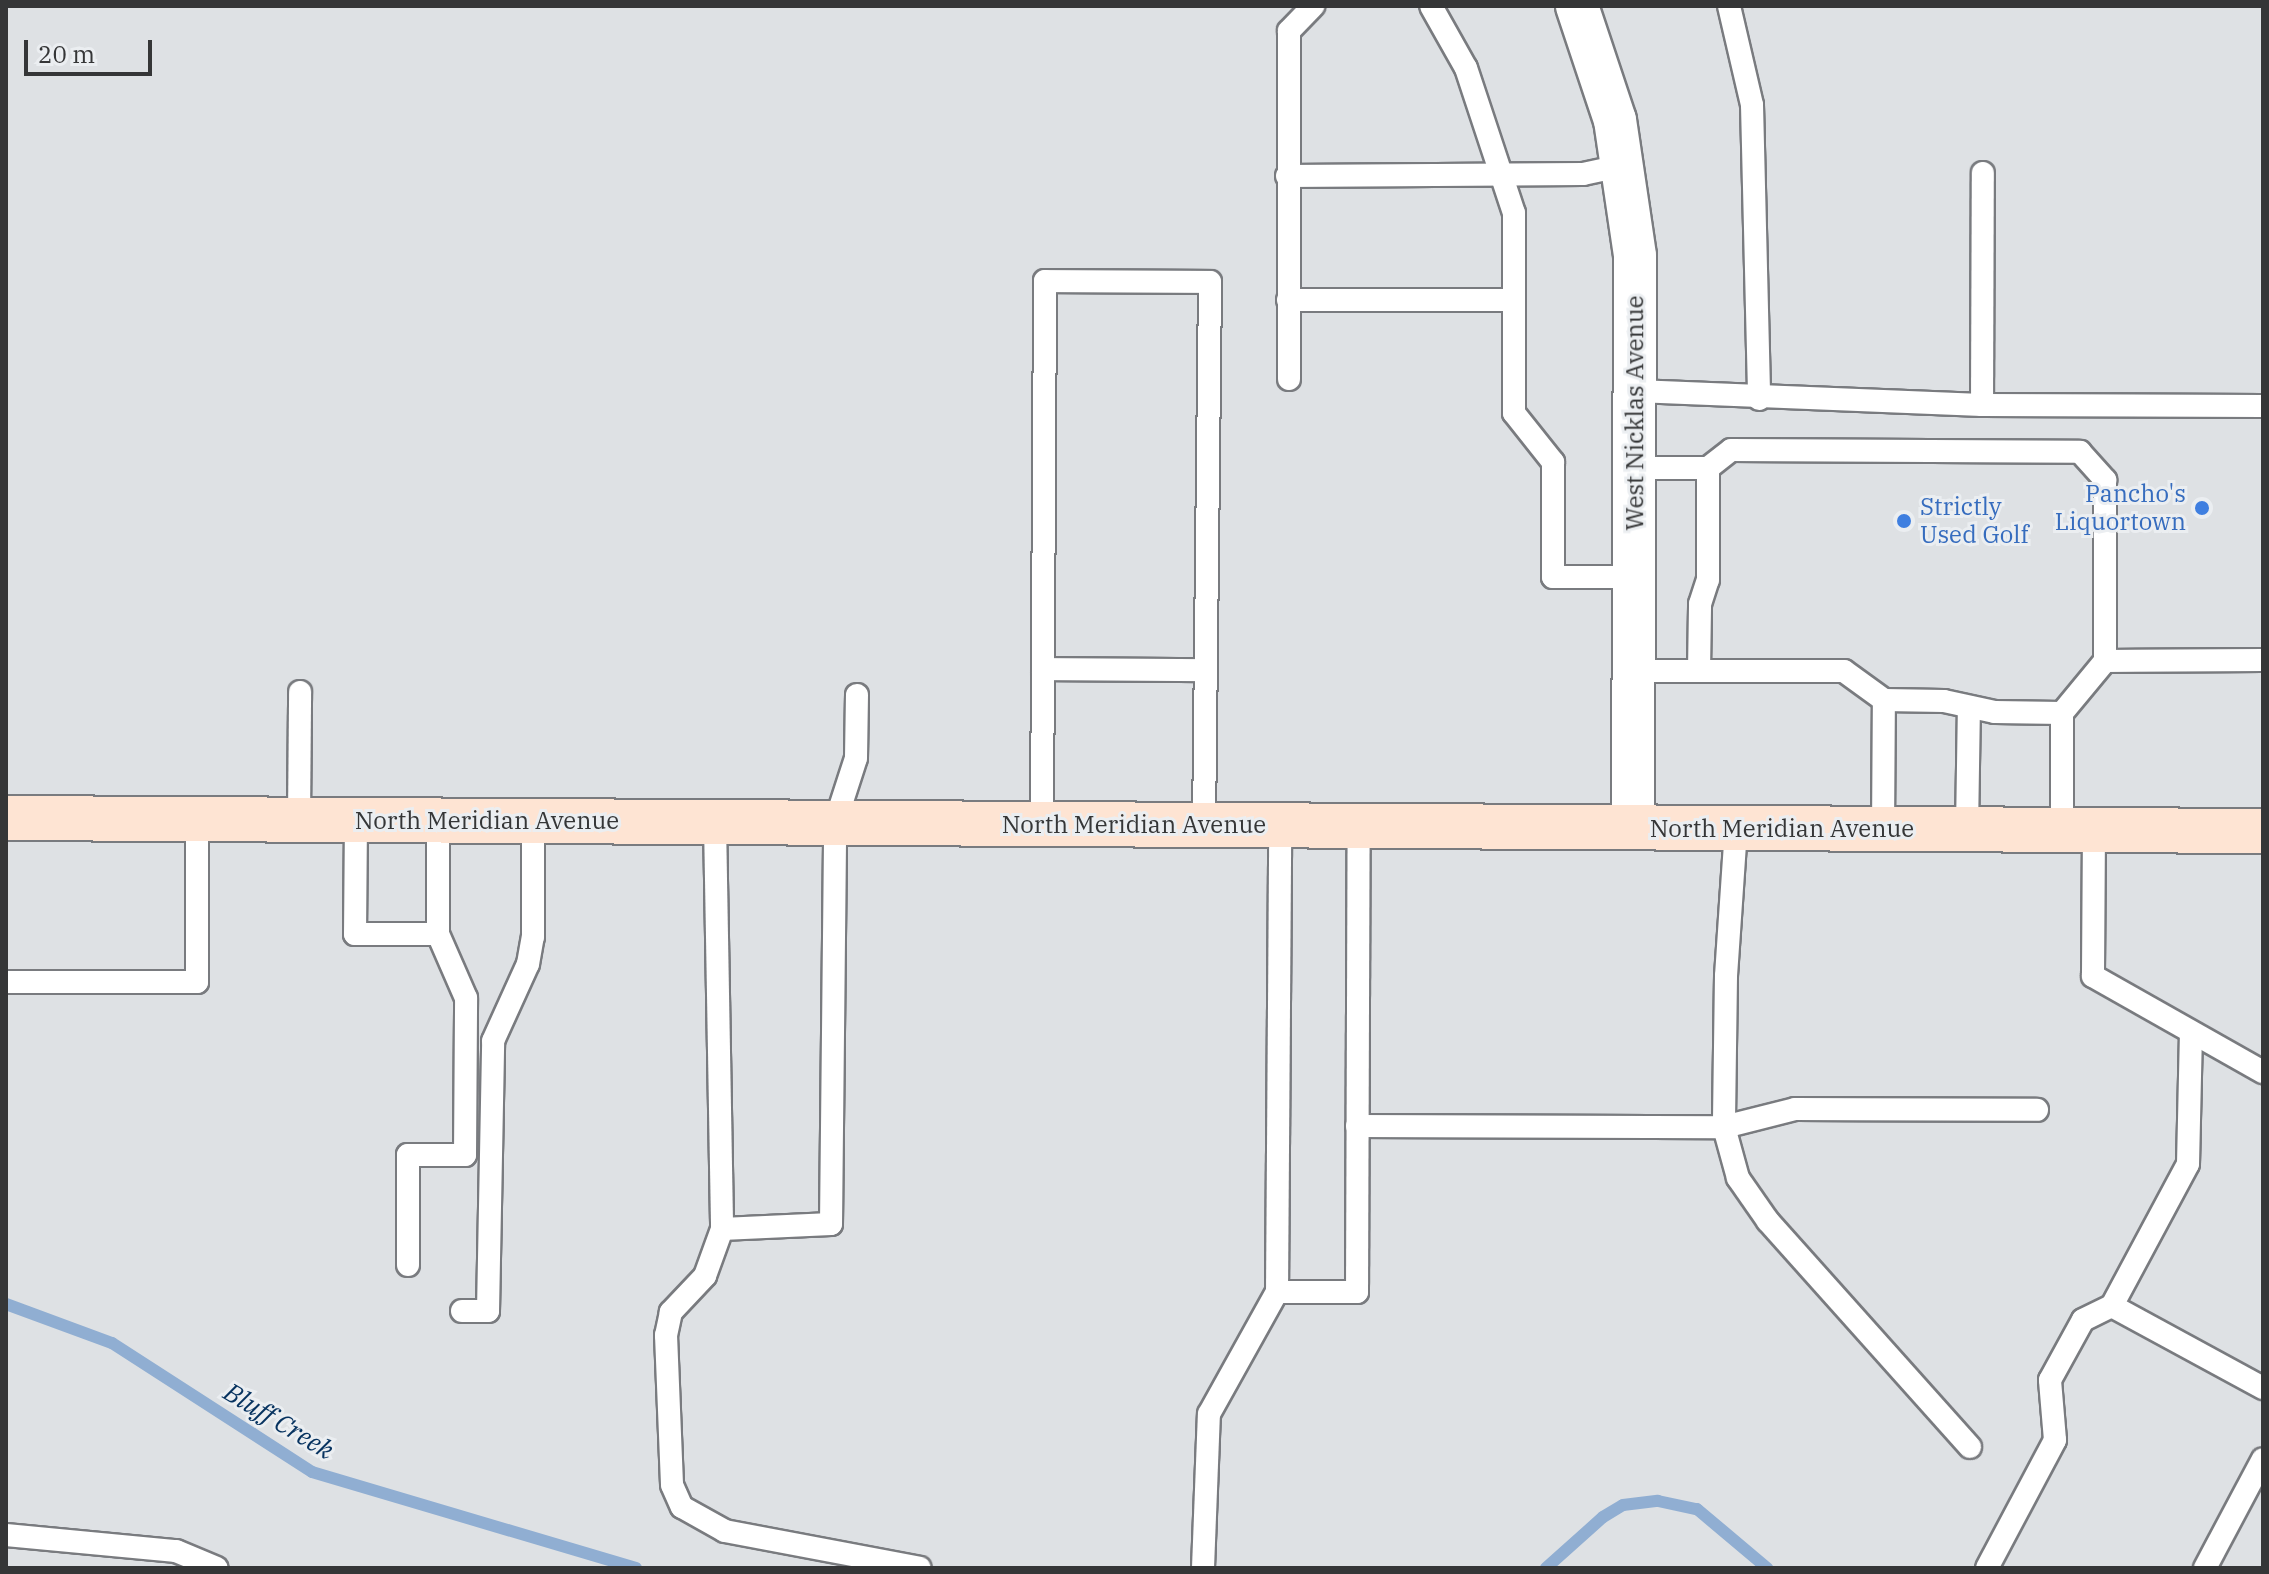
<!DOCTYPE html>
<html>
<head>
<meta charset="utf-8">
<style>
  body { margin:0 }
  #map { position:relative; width:2269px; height:1574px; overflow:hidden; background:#dee1e4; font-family:"IBM Plex Serif",serif }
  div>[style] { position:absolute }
  .stream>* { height:12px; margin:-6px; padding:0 6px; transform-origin:6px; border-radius:6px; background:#90aed2 }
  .roads { filter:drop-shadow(2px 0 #797b7f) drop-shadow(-2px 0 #797b7f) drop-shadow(0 2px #797b7f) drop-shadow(0 -2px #797b7f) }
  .service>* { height:22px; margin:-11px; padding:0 11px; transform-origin:11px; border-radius:11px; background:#fff }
  .minor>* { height:42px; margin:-21px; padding:0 21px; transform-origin:21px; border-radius:21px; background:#fff }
  .secondary>* { height:44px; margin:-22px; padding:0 22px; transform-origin:22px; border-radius:22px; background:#fee4d3 }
  .dots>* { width:22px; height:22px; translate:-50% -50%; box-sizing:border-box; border:4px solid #ebeef1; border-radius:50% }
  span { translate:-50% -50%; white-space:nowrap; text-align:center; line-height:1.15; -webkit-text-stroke:6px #ebeef1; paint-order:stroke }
  .street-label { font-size:24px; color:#353637 }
  .shop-label { font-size:24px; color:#366cbe }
  .right { translate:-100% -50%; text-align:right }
  .left { translate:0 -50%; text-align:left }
  .water-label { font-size:26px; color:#06325f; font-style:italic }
  .frame { position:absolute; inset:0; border:8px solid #353637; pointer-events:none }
  .scale { position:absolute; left:24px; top:40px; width:128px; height:36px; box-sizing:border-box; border:4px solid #353637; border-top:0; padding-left:10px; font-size:24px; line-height:28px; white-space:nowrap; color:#353637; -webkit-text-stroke:6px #ebeef1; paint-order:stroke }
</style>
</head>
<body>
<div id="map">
  <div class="stream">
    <div style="left:6px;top:1304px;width:113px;rotate:20.2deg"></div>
    <div style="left:112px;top:1343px;width:238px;rotate:32.8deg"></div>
    <div style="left:312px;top:1472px;width:338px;rotate:16.5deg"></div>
    <div style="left:1546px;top:1568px;width:76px;rotate:-41.8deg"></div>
    <div style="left:1603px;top:1517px;width:23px;rotate:-31deg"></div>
    <div style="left:1623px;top:1505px;width:35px;rotate:-7deg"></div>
    <div style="left:1658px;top:1501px;width:40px;rotate:12deg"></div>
    <div style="left:1697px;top:1509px;width:92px;rotate:40.1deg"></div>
  </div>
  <div class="roads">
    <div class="service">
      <div style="left:1431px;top:6px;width:71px;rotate:60.6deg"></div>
      <div style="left:1466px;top:68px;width:153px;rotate:71.7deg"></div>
      <div style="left:1514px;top:213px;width:200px;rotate:90deg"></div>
      <div style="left:1514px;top:413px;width:63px;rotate:51.5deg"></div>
      <div style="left:1553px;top:462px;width:115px;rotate:90deg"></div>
      <div style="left:1553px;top:577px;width:82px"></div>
      <div style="left:1729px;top:6px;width:102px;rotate:76.9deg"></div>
      <div style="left:1752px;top:105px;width:294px;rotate:88.6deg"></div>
      <div style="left:1287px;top:176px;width:296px;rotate:-0.4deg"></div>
      <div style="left:1583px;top:174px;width:43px;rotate:-12.1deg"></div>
      <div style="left:1288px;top:300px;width:226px"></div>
      <div style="left:1289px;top:379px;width:348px;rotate:-90deg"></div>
      <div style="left:1289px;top:31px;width:35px;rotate:-46deg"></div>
      <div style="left:1636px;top:391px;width:346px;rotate:2.3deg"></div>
      <div style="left:1982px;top:405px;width:281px;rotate:0.2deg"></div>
      <div style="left:1982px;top:405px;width:232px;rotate:-89.8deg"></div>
      <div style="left:1635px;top:468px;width:73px"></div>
      <div style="left:1708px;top:468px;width:29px;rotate:-38deg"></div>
      <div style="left:1731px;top:450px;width:349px;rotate:0.3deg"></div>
      <div style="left:2080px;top:452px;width:38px;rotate:48deg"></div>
      <div style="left:2105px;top:480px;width:181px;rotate:90deg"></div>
      <div style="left:1043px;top:669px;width:161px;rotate:0.4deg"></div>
      <div style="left:1634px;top:671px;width:210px"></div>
      <div style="left:1844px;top:671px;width:49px;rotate:35.9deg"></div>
      <div style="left:1884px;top:700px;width:60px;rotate:1deg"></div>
      <div style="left:1944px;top:701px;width:52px;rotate:12.2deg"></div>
      <div style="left:1995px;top:712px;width:67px;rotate:0.9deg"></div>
      <div style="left:2062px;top:713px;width:67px;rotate:-50.4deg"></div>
      <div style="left:2105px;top:661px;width:158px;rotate:-0.4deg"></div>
      <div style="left:1699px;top:671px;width:67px;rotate:-89.1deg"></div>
      <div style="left:1700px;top:604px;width:25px;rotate:-72deg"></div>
      <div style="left:1708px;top:580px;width:112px;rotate:-90deg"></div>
      <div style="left:2062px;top:713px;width:117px;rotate:90deg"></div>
      <div style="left:299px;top:819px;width:127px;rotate:-89.5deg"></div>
      <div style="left:356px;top:820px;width:114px;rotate:90.5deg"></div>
      <div style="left:355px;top:934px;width:83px"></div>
      <div style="left:438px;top:934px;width:113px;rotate:-90deg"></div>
      <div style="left:715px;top:822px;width:407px;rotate:89deg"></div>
      <div style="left:722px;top:1229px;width:109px;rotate:-2.6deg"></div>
      <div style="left:831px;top:1224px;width:401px;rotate:-89.4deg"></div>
      <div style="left:835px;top:823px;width:68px;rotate:-72.1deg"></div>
      <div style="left:856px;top:758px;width:63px;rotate:-89.1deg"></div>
      <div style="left:1042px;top:825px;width:544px;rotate:-89.68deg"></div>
      <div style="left:1045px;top:281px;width:165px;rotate:0.3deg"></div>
      <div style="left:1210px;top:282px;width:544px;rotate:90.63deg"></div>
      <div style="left:1736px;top:829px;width:147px;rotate:93.9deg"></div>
      <div style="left:1726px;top:976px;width:151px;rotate:90.8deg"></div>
      <div style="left:1724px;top:1127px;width:53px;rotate:74.6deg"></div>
      <div style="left:1738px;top:1178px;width:52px;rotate:55.1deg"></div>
      <div style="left:1768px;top:1221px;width:303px;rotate:48.2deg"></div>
      <div style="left:1883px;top:830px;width:130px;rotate:-89.6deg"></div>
      <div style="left:1967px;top:830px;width:123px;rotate:-89.1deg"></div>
      <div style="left:2094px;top:830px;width:146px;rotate:90.4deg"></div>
      <div style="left:2093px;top:976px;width:195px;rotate:29.5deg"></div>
      <div style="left:6px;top:982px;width:191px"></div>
      <div style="left:197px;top:982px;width:163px;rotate:-90deg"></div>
      <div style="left:2191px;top:1032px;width:132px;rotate:91.3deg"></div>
      <div style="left:2188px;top:1164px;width:161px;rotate:118.2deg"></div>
      <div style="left:2112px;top:1306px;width:172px;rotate:28.5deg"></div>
      <div style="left:1357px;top:1126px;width:367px;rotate:0.2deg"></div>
      <div style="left:1724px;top:1127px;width:73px;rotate:-14.2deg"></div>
      <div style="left:1795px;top:1109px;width:242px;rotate:0.2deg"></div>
      <div style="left:722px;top:1229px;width:50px;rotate:109.9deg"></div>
      <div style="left:705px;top:1276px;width:50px;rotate:133.4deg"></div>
      <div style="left:671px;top:1312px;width:24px;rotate:102deg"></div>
      <div style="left:666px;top:1335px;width:150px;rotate:87.7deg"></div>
      <div style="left:672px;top:1485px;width:24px;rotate:66deg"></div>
      <div style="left:682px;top:1507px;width:49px;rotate:29.2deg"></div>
      <div style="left:725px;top:1531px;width:198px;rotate:10.7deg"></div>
      <div style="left:408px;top:1265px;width:110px;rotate:-90deg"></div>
      <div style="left:408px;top:1155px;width:57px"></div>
      <div style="left:465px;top:1155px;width:157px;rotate:-89.6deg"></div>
      <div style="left:466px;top:998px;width:70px;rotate:-113.6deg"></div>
      <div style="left:1277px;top:1292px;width:466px;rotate:-89.6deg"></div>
      <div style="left:462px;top:1311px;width:26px"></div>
      <div style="left:488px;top:1311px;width:270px;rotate:-88.9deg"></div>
      <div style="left:493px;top:1041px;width:85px;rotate:-65.6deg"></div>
      <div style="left:528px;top:964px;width:27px;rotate:-80deg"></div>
      <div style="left:533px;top:937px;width:116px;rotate:-90deg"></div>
      <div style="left:6px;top:1535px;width:171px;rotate:5.4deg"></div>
      <div style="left:176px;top:1551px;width:44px;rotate:22.5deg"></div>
      <div style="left:1203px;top:1568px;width:154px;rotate:-87.8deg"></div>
      <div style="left:1209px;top:1414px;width:140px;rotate:-60.9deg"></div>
      <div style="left:1277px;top:1292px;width:80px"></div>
      <div style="left:1357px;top:1292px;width:466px;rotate:-89.8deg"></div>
      <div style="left:1987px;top:1568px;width:145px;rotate:-62deg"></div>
      <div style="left:2055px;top:1440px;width:60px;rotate:-94.8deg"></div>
      <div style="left:2050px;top:1380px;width:68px;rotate:-61.2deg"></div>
      <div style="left:2083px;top:1320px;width:32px;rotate:-26deg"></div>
      <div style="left:2205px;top:1568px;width:123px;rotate:-62deg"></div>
    </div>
    <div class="minor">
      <div style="left:1577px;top:6px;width:120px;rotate:71.6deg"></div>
      <div style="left:1615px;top:120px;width:137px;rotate:81.6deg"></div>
      <div style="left:1635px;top:256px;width:572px;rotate:90.2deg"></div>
    </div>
    <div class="secondary">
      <div style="left:6px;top:818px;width:2257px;rotate:0.33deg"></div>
    </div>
  </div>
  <div class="dots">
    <div style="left:2202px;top:508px;background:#3f7fe0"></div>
    <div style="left:1904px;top:521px;background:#3f7fe0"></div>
  </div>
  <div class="street-label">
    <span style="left:1635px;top:413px;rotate:-90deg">West Nicklas Avenue</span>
    <span style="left:487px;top:821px">North Meridian Avenue</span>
    <span style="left:1134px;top:825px">North Meridian Avenue</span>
    <span style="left:1782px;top:829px">North Meridian Avenue</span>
  </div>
  <div class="shop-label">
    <span class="right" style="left:2186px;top:508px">Pancho's<br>Liquortown</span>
    <span class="left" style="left:1920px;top:521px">Strictly<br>Used Golf</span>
  </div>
  <div class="water-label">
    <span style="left:279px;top:1421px;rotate:31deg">Bluff Creek</span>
  </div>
  <div class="frame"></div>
  <div class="scale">20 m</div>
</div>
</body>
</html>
